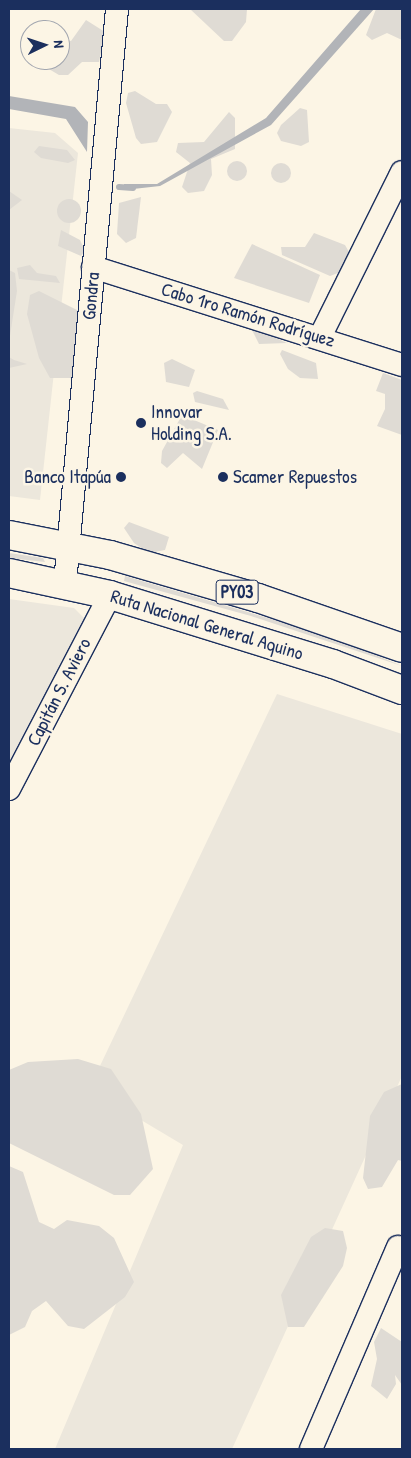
<!DOCTYPE html>
<html>
<head>
<meta charset="utf-8">
<style>
  body { margin:0 }
  #map { position:relative; width:411px; height:1458px; overflow:hidden; background:#fcf5e5; font-family:"Patrick Hand",sans-serif }
  div>[style] { position:absolute }
  .built>* { inset:0; background:#ece7dc }
  .green>* { inset:0; background:#dfdbd4 }
  .round { border-radius:50% }
  .water>* { inset:0; background:#b2b4b8 }
  .stream>* { height:6px; margin:-3px; padding:0 3px; transform-origin:3px; border-radius:3px; background:#b2b4b8 }
  .roads { filter:drop-shadow(1px 0 #1b2f5e) drop-shadow(-1px 0 #1b2f5e) drop-shadow(0 1px #1b2f5e) drop-shadow(0 -1px #1b2f5e) }
  .minor>* { height:22px; margin:-11px; padding:0 11px; transform-origin:11px; border-radius:11px; background:#fcf5e5 }
  .trunk>* { height:28px; margin:-14px; padding:0 14px; transform-origin:14px; border-radius:14px; background:#fcf5e5 }
  .dots>* { width:14px; height:14px; translate:-50% -50%; box-sizing:border-box; border:2px solid #fcf5e5; border-radius:50% }
  span { translate:-50% -50%; white-space:nowrap; text-align:center; line-height:1.15; -webkit-text-stroke:5px #fcf5e5; paint-order:stroke }
  .shield-label span { padding:1px 4px; background:#fcf5e5; border:1px solid; border-radius:4px; -webkit-text-stroke-width:0 }
  .shield-label { font-size:18px; color:#1b2f5e; font-weight:700 }
  .street-label { font-size:19px; color:#1b2f5e }
  .poi-label { font-size:19px; color:#1b2f5e }
  .left { translate:0 -50%; text-align:left }
  .right { translate:-100% -50%; text-align:right }
  .frame { position:absolute; inset:0; border:10px solid #1b2f5e; pointer-events:none }
  .north { position:absolute; left:20px; top:20px; width:50px; height:50px; box-sizing:border-box; background:#fcf5e5; border:1px solid #a2a6af; border-radius:50%; rotate:86deg; font-size:14px; font-weight:700; line-height:20px; text-align:center; color:#1b2f5e }
  .north::after { content:''; display:block; margin:auto; width:18px; height:22px; background:#1b2f5e; clip-path:polygon(50% 0,100% 100%,50% 72%,0 100%) }
</style>
</head>
<body>
<div id="map">
  <div class="built">
    <div style="clip-path:polygon(9px 128px,55px 133px,78px 153px,40px 500px,9px 496px)"></div>
    <div style="clip-path:polygon(9px 599px,74px 608px,85px 619px,9px 777px)"></div>
    <div style="clip-path:polygon(277px 694px,402px 734px,402px 1076px,232px 1449px,55px 1449px,183px 1145px,89px 1089px)"></div>
  </div>
  <div class="green">
    <div style="clip-path:polygon(190px 9px,247px 9px,246px 22px,232px 41px,224px 41px)"></div>
    <div style="clip-path:polygon(376px 9px,402px 9px,402px 40px,387px 33px,372px 40px,366px 35px)"></div>
    <div style="clip-path:polygon(86px 20px,105px 32px,99px 62px,82px 62px,68px 75px,59px 75px,37px 62px,60px 60px,60px 38px,71px 41px)"></div>
    <div style="clip-path:polygon(135px 91px,156px 104px,167px 104px,172px 112px,157px 142px,141px 144px,136px 138px,126px 103px,128px 93px)"></div>
    <div style="clip-path:polygon(300px 108px,307px 110px,309px 142px,301px 146px,281px 141px,277px 133px,281px 125px)"></div>
    <div style="clip-path:polygon(229px 112px,235px 118px,235px 149px,211px 159px,212px 175px,204px 191px,188px 193px,182px 187px,190px 163px,176px 152px,178px 143px,204px 142px)"></div>
    <div style="clip-path:polygon(39px 146px,67px 150px,75px 160px,68px 163px,41px 158px,34px 152px)"></div>
    <div class="round" style="left:227px;top:161px;width:20px;height:20px"></div>
    <div class="round" style="left:271px;top:163px;width:20px;height:20px"></div>
    <div style="clip-path:polygon(9px 191px,22px 200px,9px 210px)"></div>
    <div style="clip-path:polygon(141px 197px,136px 238px,126px 243px,117px 234px,119px 203px)"></div>
    <div class="round" style="left:57px;top:199px;width:24px;height:24px"></div>
    <div style="clip-path:polygon(61px 230px,80px 240px,85px 251px,81px 256px,58px 246px)"></div>
    <div style="clip-path:polygon(314px 233px,345px 245px,349px 252px,338px 273px,330px 276px,282px 255px,281px 247px,305px 247px)"></div>
    <div style="clip-path:polygon(252px 244px,320px 275px,309px 303px,234px 278px)"></div>
    <div style="clip-path:polygon(30px 265px,37px 273px,56px 276px,60px 283px,19px 279px,17px 268px)"></div>
    <div style="clip-path:polygon(9px 270px,15px 273px,17px 291px,9px 342px)"></div>
    <div style="clip-path:polygon(39px 291px,79px 311px,73px 378px,50px 378px,39px 358px,27px 314px,30px 295px)"></div>
    <div style="clip-path:polygon(252px 330px,260px 331px,287px 343px,259px 344px)"></div>
    <div style="clip-path:polygon(282px 350px,316px 363px,318px 379px,300px 378px,288px 369px,280px 354px)"></div>
    <div style="clip-path:polygon(9px 357px,14px 360px,27px 364px,9px 368px)"></div>
    <div style="clip-path:polygon(172px 359px,195px 370px,189px 387px,166px 382px,164px 363px)"></div>
    <div style="clip-path:polygon(383px 373px,402px 380px,402px 435px,377px 426px,385px 409px,385px 394px,376px 391px)"></div>
    <div style="clip-path:polygon(197px 391px,223px 399px,229px 410px,195px 402px,193px 393px)"></div>
    <div style="clip-path:polygon(182px 415px,218px 430px,202px 469px,183px 453px,167px 468px,161px 463px,162px 451px)"></div>
    <div style="clip-path:polygon(129px 522px,169px 537px,165px 550px,149px 553px,134px 543px,124px 528px)"></div>
    <div style="clip-path:polygon(9px 553px,43px 558px,45px 562px,9px 558px)"></div>
    <div style="clip-path:polygon(125px 576px,329px 636px,402px 666px,251px 616px,124px 581px)"></div>
    <div style="clip-path:polygon(78px 1059px,111px 1069px,141px 1114px,153px 1169px,130px 1195px,114px 1195px,9px 1143px,9px 1070px,28px 1062px)"></div>
    <div style="clip-path:polygon(402px 1084px,402px 1161px,398px 1160px,382px 1187px,368px 1189px,363px 1178px,370px 1116px,384px 1092px)"></div>
    <div style="clip-path:polygon(9px 1166px,23px 1172px,39px 1222px,54px 1229px,67px 1220px,99px 1226px,114px 1238px,134px 1282px,125px 1297px,84px 1329px,68px 1326px,46px 1301px,32px 1311px,25px 1327px,9px 1335px)"></div>
    <div style="clip-path:polygon(325px 1228px,343px 1231px,347px 1248px,343px 1266px,304px 1327px,288px 1327px,281px 1295px,311px 1237px)"></div>
    <div style="clip-path:polygon(381px 1328px,402px 1342px,402px 1385px,395px 1375px,396px 1384px,387px 1399px,371px 1386px,377px 1359px,374px 1342px)"></div>
  </div>
  <div class="water">
    <div style="clip-path:polygon(361px 9px,374px 9px,271px 125px,160px 186px,124px 190px,124px 184px,157px 184px,266px 118px)"></div>
    <div style="clip-path:polygon(9px 96px,75px 107px,88px 122px,87px 152px,66px 119px,9px 109px)"></div>
  </div>
  <div class="stream">
    <div style="left:119px;top:187px;width:14px;rotate:4deg"></div>
  </div>
  <div class="roads">
    <div class="minor">
      <div style="left:93px;top:267px;width:324px;rotate:17.6deg"></div>
      <div style="left:320px;top:337px;width:184px;rotate:-63.6deg"></div>
      <div style="left:65px;top:583px;width:576px;rotate:-84.82deg"></div>
      <div style="left:9px;top:789px;width:219px;rotate:-62.5deg"></div>
      <div style="left:311px;top:1449px;width:220px;rotate:-66.7deg"></div>
    </div>
    <div class="trunk">
      <div style="left:9px;top:535px;width:103px;rotate:11.2deg"></div>
      <div style="left:110px;top:555px;width:154px;rotate:16.2deg"></div>
      <div style="left:258px;top:598px;width:152px;rotate:19.1deg"></div>
      <div style="left:9px;top:573px;width:103px;rotate:12.3deg"></div>
      <div style="left:110px;top:595px;width:233px;rotate:17.2deg"></div>
      <div style="left:333px;top:664px;width:74px;rotate:20.6deg"></div>
    </div>
  </div>
  <div class="dots">
    <div style="left:141px;top:423px;background:#1b2f5e"></div>
    <div style="left:121px;top:477px;background:#1b2f5e"></div>
    <div style="left:223px;top:477px;background:#1b2f5e"></div>
  </div>
  <div class="shield-label">
    <span style="left:237px;top:592px">PY03</span>
  </div>
  <div class="street-label">
    <span style="left:91px;top:296px;rotate:-85deg">Gondra</span>
    <span style="left:248px;top:315px;rotate:17deg">Cabo 1ro Ramón Rodríguez</span>
    <span style="left:207px;top:625px;rotate:17deg">Ruta Nacional General Aquino</span>
    <span style="left:59px;top:692px;rotate:-63deg">Capitán S. Aviero</span>
  </div>
  <div class="poi-label">
    <span class="left" style="left:151px;top:423px">Innovar<br>Holding S.A.</span>
    <span class="right" style="left:111px;top:477px">Banco Itapúa</span>
    <span class="left" style="left:233px;top:477px">Scamer Repuestos</span>
  </div>
  <div class="frame"></div>
  <div class="north">N</div>
</div>
</body>
</html>
